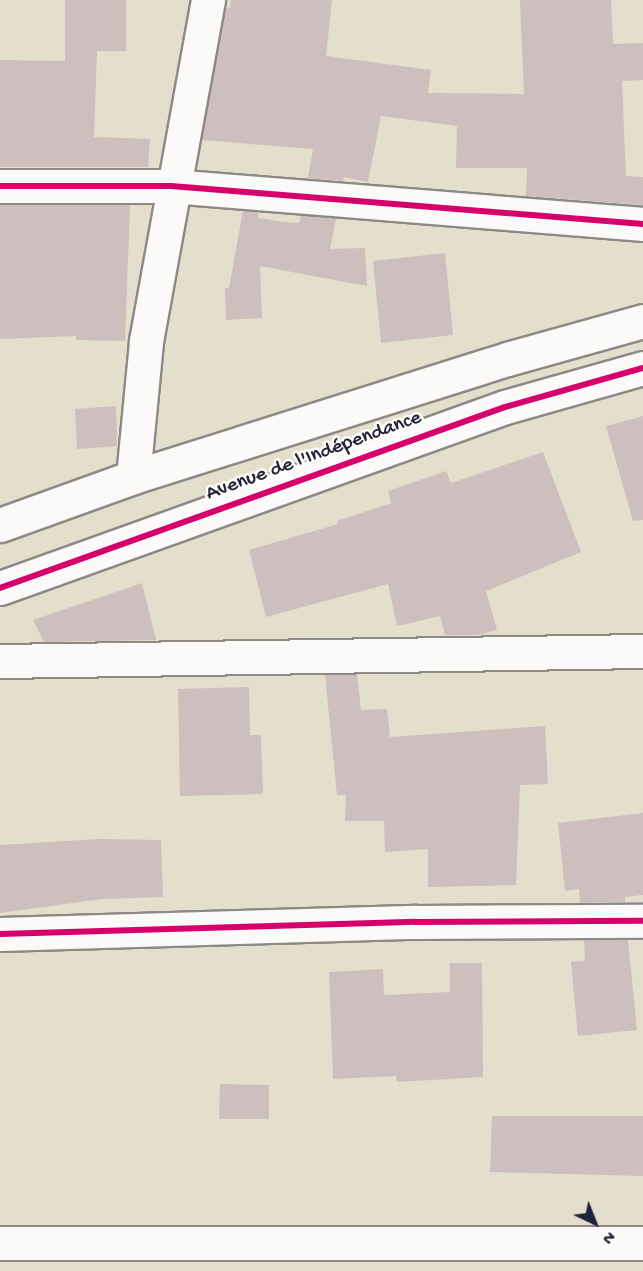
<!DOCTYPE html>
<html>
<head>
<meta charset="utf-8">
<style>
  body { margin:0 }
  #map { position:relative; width:643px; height:1271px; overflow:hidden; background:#e4decd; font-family:"Gochi Hand",sans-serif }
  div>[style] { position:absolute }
  .building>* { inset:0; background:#cdbfbd }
  .roads { filter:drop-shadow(2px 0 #8d8985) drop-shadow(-2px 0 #8d8985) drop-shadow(0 2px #8d8985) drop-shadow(0 -2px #8d8985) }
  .minor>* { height:33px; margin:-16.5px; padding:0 16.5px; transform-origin:16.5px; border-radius:16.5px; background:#fbfaf8 }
  .cycleway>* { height:6px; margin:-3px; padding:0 3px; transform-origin:3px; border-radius:3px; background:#d6006c }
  span { translate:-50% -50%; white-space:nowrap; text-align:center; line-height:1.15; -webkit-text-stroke:5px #fdfcf7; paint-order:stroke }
  .street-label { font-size:21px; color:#22223b }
  .north { position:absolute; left:565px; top:1193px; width:60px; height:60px; -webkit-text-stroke:4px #fdfcf7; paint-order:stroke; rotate:137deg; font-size:16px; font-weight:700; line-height:24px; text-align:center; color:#22223b }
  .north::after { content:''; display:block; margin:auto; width:21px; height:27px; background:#22223b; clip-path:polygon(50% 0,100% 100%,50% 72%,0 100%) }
</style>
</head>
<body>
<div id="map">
  <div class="building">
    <div style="clip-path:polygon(65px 0,126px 0,126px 51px,97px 51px,94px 137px,150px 139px,148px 167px,0 167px,0 60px,65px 61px)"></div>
    <div style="clip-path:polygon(231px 0,332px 0,326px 56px,431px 70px,428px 93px,524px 94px,520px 0,611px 0,613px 44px,643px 43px,643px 80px,622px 81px,626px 176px,643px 177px,643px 205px,526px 196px,527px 168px,456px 168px,457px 126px,381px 116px,368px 182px,344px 177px,343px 181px,308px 178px,313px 149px,202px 140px,226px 8px,230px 8px)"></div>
    <div style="clip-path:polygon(0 205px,130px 205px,125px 341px,76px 340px,76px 336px,0 339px)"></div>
    <div style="clip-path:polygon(243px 211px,258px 212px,258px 218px,283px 222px,299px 223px,301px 215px,336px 218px,330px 249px,365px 248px,367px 286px,260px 266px,262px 318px,226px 320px,225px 288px,229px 288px)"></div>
    <div style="clip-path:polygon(445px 253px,453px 335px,381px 343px,373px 261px)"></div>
    <div style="clip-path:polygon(116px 406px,117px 446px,77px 449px,75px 409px)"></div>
    <div style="clip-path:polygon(643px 416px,643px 520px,633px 521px,606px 426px)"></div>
    <div style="clip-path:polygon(543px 452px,581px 552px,486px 591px,497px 630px,478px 635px,445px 635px,440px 616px,397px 626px,388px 584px,266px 617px,249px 550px,338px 524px,337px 521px,391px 503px,388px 491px,446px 471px,451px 483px)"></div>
    <div style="clip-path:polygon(142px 583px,156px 640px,44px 642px,33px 620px)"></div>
    <div style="clip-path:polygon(357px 674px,361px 710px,387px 709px,390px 737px,545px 726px,548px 784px,520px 785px,516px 885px,428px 887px,428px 849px,385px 852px,384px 821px,345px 821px,346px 795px,337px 795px,325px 675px)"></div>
    <div style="clip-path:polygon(249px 687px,250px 735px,261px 735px,263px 794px,180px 796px,178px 689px)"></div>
    <div style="clip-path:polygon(643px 813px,643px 895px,625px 897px,625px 902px,580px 903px,579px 889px,565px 891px,558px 823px)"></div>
    <div style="clip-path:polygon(99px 839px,161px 840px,163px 897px,102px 899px,0 913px,0 845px)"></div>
    <div style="clip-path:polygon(584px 940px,628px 940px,637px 1030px,578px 1036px,571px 962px,585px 961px)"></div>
    <div style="clip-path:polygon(450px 963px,482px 963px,483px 1077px,397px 1082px,396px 1076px,333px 1079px,329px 972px,383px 969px,384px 995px,450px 992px)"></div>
    <div style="clip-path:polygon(220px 1084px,269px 1085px,269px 1119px,219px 1119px)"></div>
    <div style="clip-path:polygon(492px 1116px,643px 1116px,643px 1176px,490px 1172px)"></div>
  </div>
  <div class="roads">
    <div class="minor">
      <div style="left:0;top:186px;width:171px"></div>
      <div style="left:171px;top:186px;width:474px;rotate:4.6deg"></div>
      <div style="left:133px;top:477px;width:137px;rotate:-84.5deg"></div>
      <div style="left:146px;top:341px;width:347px;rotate:-79.7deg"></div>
      <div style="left:0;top:525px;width:141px;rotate:-19.8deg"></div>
      <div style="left:133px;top:477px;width:392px;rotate:-17.5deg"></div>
      <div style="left:507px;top:359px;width:141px;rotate:-15.6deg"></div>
      <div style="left:0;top:588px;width:536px;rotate:-19.72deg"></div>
      <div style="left:505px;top:407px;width:143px;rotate:-15.8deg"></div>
      <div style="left:0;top:661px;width:643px;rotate:-0.89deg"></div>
      <div style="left:0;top:934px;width:416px;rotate:-1.7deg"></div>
      <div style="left:416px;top:922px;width:227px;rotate:-0.3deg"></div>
      <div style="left:0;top:1243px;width:643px"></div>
    </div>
  </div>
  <div class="cycleway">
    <div style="left:0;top:186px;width:171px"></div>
    <div style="left:171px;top:186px;width:474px;rotate:4.6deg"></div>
    <div style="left:0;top:588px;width:536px;rotate:-19.72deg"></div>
    <div style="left:505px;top:407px;width:143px;rotate:-15.8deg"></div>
    <div style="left:0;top:934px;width:416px;rotate:-1.7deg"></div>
    <div style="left:416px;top:922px;width:227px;rotate:-0.3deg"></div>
  </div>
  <div class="street-label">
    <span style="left:314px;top:457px;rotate:-20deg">Avenue de l'Indépendance</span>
  </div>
  <div class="north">N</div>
</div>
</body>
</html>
